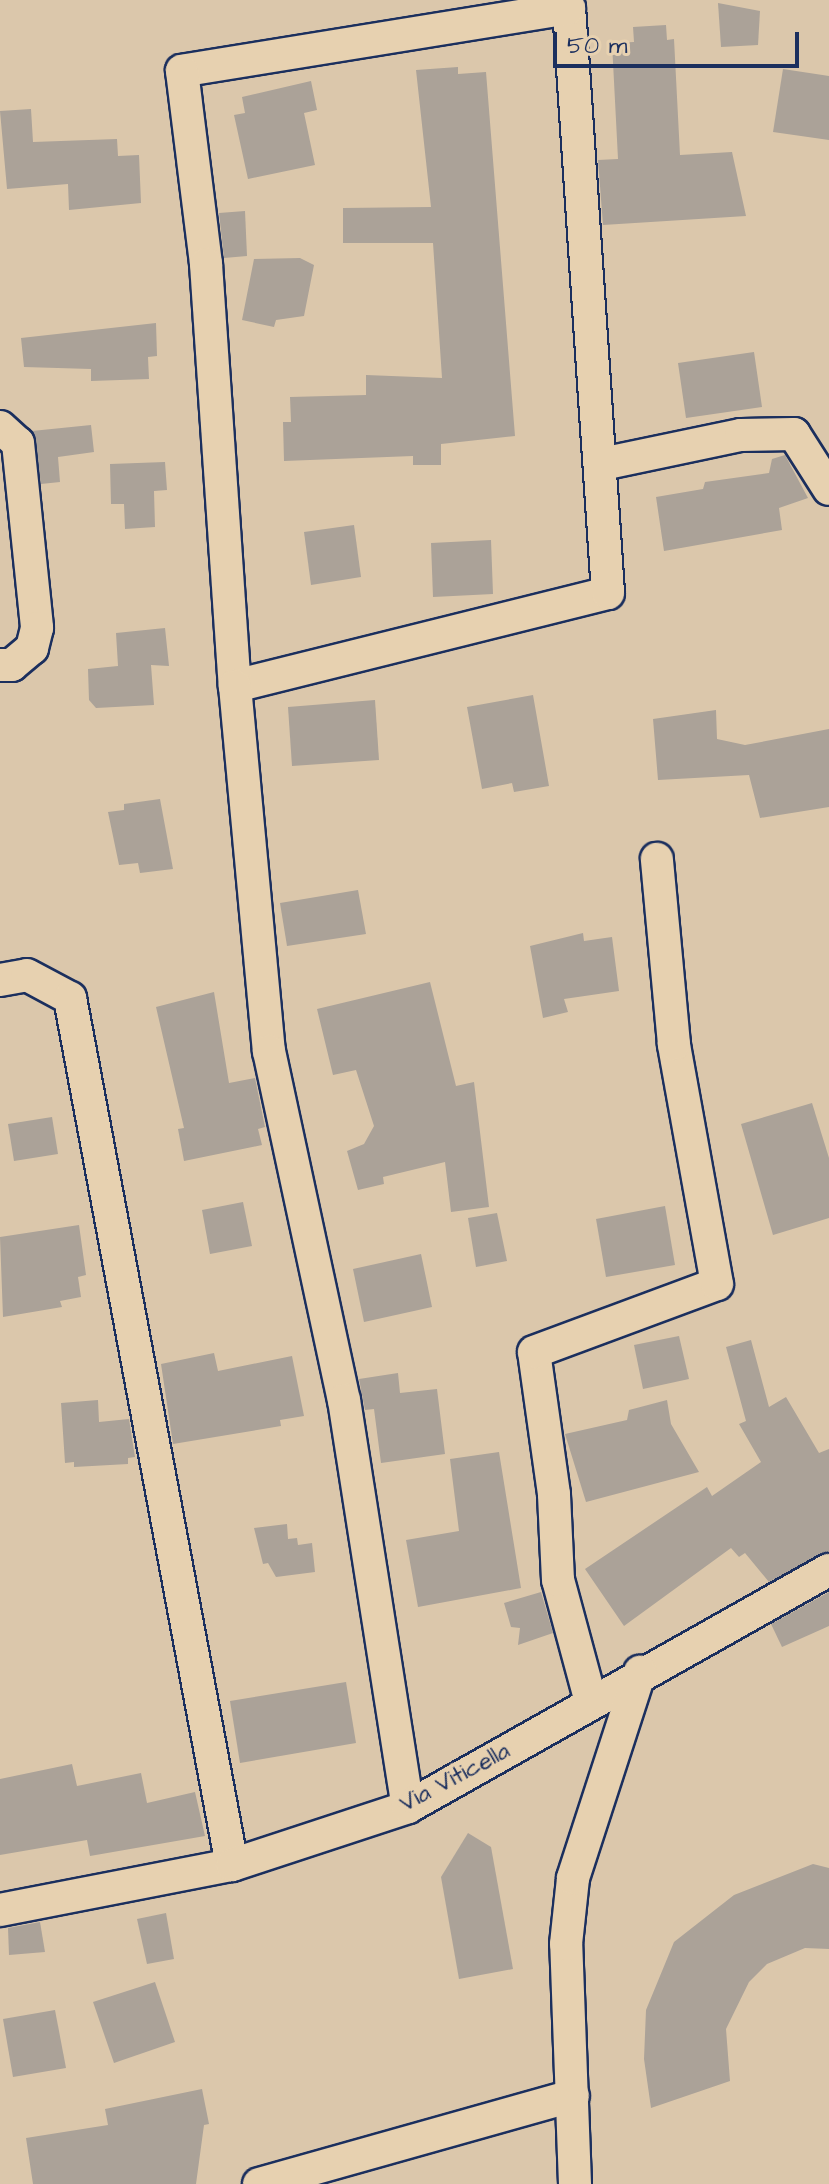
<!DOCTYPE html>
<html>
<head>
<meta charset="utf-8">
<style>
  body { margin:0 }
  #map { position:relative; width:829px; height:2184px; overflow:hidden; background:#dbc7ab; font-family:"Architects Daughter",sans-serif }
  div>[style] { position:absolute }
  .building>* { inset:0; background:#aba298 }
  .roads { filter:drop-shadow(2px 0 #1b2f5e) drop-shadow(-2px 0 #1b2f5e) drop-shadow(0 2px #1b2f5e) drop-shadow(0 -2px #1b2f5e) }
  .minor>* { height:32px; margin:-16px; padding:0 16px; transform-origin:16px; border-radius:16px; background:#e7d1b0 }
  span { translate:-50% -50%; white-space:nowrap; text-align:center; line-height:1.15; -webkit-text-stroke:8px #e7d1b0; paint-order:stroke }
  .street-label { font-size:24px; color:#1b2f5e }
  .scale { position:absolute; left:553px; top:32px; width:246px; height:36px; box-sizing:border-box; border:4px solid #1b2f5e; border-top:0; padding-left:10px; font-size:24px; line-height:28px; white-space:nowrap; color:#1b2f5e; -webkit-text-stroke:6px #e7d1b0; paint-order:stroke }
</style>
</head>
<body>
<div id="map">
  <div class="building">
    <div style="clip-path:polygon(718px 3px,760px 11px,758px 45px,721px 47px)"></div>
    <div style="clip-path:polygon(666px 25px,667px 40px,674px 39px,680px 155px,732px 152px,746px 216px,603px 225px,598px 160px,618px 159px,612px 43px,634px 42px,633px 27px)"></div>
    <div style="clip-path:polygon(458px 67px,458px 74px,486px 72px,515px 436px,441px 444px,441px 465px,413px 465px,413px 456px,284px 461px,283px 422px,291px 422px,290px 397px,366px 395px,366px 375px,442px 378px,433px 243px,343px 243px,343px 208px,431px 207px,416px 70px)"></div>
    <div style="clip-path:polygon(783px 69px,829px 76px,829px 140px,773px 132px)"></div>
    <div style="clip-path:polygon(311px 81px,317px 110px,304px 113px,315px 165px,248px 179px,234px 115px,245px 113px,242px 97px)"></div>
    <div style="clip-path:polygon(31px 109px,33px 142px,117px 139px,118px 156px,139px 155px,141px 203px,69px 210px,68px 184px,7px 189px,0 111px)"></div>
    <div style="clip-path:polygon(245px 211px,247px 256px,224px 258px,219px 213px)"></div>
    <div style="clip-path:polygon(300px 258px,314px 265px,304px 316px,276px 320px,274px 327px,242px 320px,254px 259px)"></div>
    <div style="clip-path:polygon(156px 323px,157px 356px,148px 357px,149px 379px,91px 381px,91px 369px,24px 367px,21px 338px)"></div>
    <div style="clip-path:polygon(754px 352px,762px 407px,686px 418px,678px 363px)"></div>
    <div style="clip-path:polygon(91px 425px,94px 452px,58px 457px,60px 482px,41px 484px,32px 431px)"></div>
    <div style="clip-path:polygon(785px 455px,808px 498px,779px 508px,782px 530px,664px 551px,656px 497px,703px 489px,705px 482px,769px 473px,772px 459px)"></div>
    <div style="clip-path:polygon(165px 462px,167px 490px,154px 491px,155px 527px,125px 529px,124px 504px,111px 504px,110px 464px)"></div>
    <div style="clip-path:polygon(354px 525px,361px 577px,311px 585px,304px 532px)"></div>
    <div style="clip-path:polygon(491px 540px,493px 594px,433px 597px,431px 543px)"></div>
    <div style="clip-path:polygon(165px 628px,169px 666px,151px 665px,154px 705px,96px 708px,89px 700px,88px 669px,118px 666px,116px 633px)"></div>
    <div style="clip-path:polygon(533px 695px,549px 786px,514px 792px,512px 783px,482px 789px,467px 707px)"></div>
    <div style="clip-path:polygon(375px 700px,379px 760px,292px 766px,288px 707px)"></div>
    <div style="clip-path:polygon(716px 710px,717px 739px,745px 745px,829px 729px,829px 807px,760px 818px,749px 775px,658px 780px,653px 719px)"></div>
    <div style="clip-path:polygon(160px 799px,173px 869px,140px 873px,138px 863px,119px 865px,108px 812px,124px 810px,124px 804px)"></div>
    <div style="clip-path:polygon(358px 890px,366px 934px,287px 946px,280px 903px)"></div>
    <div style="clip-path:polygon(583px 933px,584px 941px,612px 937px,619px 991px,564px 999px,568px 1012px,543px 1018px,530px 946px)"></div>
    <div style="clip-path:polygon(430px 982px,456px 1086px,474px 1082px,489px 1207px,451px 1212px,445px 1162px,383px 1177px,384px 1184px,358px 1190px,347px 1151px,364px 1144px,374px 1126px,356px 1070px,333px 1075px,317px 1009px)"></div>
    <div style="clip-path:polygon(214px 992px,229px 1083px,255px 1078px,265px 1127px,258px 1129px,262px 1145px,184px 1161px,178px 1129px,184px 1128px,156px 1007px)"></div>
    <div style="clip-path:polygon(812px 1103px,829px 1158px,829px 1218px,773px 1235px,741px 1124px)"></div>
    <div style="clip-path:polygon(52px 1117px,58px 1154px,14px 1161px,8px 1124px)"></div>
    <div style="clip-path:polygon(243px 1202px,252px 1246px,210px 1254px,202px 1210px)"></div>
    <div style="clip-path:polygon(665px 1206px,675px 1265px,606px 1277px,596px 1219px)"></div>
    <div style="clip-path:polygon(497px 1213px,507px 1261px,476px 1267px,468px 1218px)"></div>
    <div style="clip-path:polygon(79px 1225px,86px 1275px,78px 1277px,81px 1297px,60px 1301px,62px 1307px,3px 1317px,0 1237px)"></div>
    <div style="clip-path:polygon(421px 1254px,432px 1307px,364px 1322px,353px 1269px)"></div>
    <div style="clip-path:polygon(679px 1336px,689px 1379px,643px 1389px,634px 1345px)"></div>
    <div style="clip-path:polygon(751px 1340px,769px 1407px,786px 1397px,819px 1453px,829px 1449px,829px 1551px,769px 1582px,745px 1553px,739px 1557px,731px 1548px,624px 1626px,585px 1569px,707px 1487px,712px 1496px,761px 1462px,739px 1424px,746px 1421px,726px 1347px)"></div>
    <div style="clip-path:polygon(214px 1353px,218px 1371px,292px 1356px,304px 1416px,280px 1420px,281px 1426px,173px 1444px,161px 1364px)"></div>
    <div style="clip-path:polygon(398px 1373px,400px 1393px,437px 1389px,445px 1454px,381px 1463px,374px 1409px,365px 1410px,359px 1379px)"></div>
    <div style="clip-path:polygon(98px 1400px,99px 1422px,129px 1419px,135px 1457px,128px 1458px,128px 1464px,74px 1467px,74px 1462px,65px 1463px,61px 1403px)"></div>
    <div style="clip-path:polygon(667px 1400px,671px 1424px,699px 1472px,586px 1502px,565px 1434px,627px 1420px,629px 1410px)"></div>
    <div style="clip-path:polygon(499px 1452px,521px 1588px,418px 1607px,406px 1540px,459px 1531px,450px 1459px)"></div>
    <div style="clip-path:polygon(287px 1524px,288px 1539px,297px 1538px,298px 1545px,312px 1543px,315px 1572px,276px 1577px,268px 1563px,263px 1564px,254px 1528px)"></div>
    <div style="clip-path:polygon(541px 1592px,553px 1633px,518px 1645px,520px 1628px,511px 1627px,504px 1603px)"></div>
    <div style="clip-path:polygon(829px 1592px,829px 1626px,782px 1647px,771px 1624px)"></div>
    <div style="clip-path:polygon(346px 1682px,356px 1743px,240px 1763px,230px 1701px)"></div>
    <div style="clip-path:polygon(72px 1764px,77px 1786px,141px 1773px,147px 1803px,195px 1792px,205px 1836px,90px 1856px,87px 1840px,0 1855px,0 1779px)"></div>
    <div style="clip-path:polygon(468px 1833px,491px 1847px,513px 1969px,459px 1979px,441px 1877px)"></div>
    <div style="clip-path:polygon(813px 1864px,829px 1868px,829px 1949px,805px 1948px,767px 1964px,749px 1982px,726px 2029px,730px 2081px,651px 2108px,644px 2059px,646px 2010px,674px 1942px,734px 1895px)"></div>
    <div style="clip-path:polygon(166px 1913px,174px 1959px,147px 1964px,137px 1919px)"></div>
    <div style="clip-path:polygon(40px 1922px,45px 1952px,9px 1955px,8px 1928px)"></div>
    <div style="clip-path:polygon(155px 1982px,175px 2042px,114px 2063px,93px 2002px)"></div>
    <div style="clip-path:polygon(55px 2010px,66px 2068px,13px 2077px,3px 2019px)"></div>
    <div style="clip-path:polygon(202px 2089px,209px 2124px,204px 2125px,196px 2184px,33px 2184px,26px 2138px,108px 2125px,105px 2109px)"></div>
  </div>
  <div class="roads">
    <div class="minor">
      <div style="left:0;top:427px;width:24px;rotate:42deg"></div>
      <div style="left:18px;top:443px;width:186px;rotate:84.1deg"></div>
      <div style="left:37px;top:628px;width:21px;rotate:104deg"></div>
      <div style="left:32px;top:648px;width:26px;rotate:140deg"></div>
      <div style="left:12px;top:665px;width:12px;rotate:180deg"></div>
      <div style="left:602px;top:464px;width:142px;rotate:-11.8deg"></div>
      <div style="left:741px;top:435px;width:53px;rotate:-1.1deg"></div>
      <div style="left:794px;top:434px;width:65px;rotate:57.5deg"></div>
      <div style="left:235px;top:686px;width:384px;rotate:-14deg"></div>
      <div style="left:608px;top:593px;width:586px;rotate:-93.81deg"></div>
      <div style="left:569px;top:8px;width:392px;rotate:170.8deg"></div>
      <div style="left:182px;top:71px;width:194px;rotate:82.9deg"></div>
      <div style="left:206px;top:264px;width:423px;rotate:86.1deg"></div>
      <div style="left:235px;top:686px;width:367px;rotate:84.7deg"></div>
      <div style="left:269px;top:1051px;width:357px;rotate:77.9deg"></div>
      <div style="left:344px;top:1400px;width:412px;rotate:81.1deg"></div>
      <div style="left:0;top:980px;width:27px;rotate:-10deg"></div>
      <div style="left:27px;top:975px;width:49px;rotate:28.1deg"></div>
      <div style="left:70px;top:998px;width:882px;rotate:79.42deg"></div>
      <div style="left:591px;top:1702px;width:126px;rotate:-105.1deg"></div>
      <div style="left:558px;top:1580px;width:86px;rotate:-92.7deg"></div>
      <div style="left:554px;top:1494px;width:143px;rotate:-98deg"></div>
      <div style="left:534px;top:1352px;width:195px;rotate:-20.4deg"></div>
      <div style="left:717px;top:1284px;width:244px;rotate:-100.2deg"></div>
      <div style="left:674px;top:1044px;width:186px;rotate:-95.3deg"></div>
      <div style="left:0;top:1910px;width:236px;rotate:-11deg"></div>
      <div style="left:232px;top:1865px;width:185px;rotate:-18.2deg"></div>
      <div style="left:408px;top:1807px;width:483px;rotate:-29.4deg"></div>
      <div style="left:259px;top:2184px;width:326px;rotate:-15.7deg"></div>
      <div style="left:575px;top:2184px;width:240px;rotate:-92.1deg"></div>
      <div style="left:566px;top:1944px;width:66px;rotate:-83.9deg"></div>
      <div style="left:573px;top:1878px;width:217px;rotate:-72deg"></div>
    </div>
  </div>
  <div class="street-label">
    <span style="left:455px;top:1778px;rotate:-28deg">Via Viticella</span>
  </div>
  <div class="scale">50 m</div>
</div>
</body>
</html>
